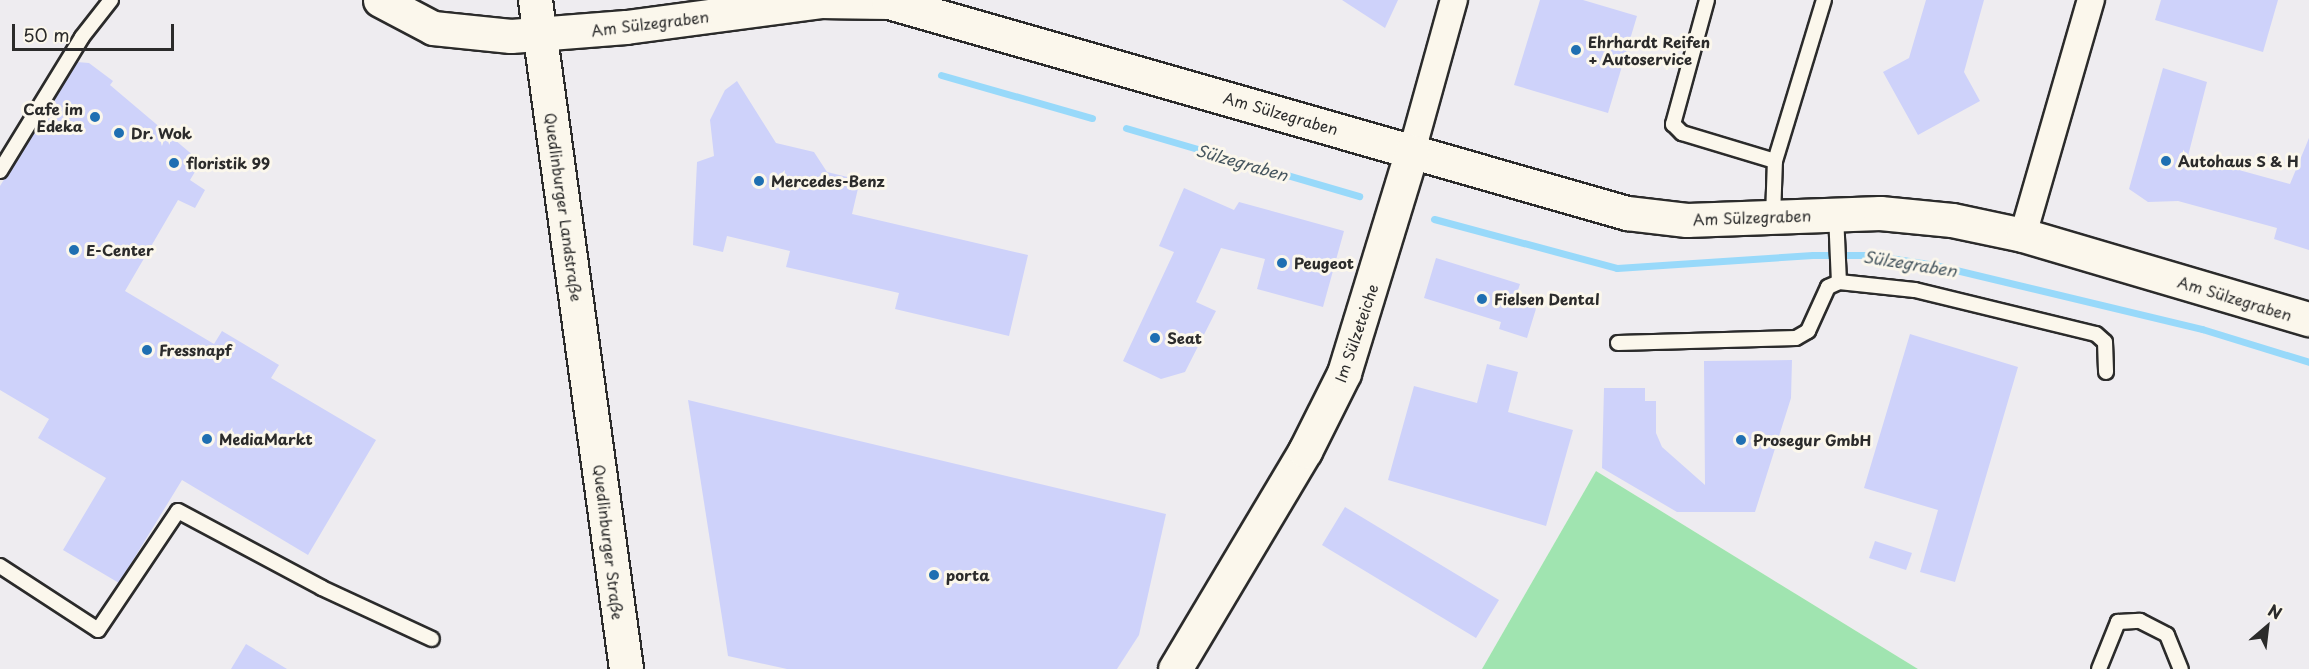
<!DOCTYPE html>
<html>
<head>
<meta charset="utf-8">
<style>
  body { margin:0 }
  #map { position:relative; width:2309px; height:669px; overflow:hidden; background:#fbf7ec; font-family:"Playpen Sans",sans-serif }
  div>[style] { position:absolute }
  .built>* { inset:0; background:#eeecf0 }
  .green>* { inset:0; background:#a0e4b0 }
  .stream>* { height:7px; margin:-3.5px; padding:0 3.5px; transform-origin:3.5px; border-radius:3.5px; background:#98d9fa }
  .building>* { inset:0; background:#ced2fa }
  .roads { filter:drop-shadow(2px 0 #2b2b2b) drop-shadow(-2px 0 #2b2b2b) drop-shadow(0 2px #2b2b2b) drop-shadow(0 -2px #2b2b2b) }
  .lane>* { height:14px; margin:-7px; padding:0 7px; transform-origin:7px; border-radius:7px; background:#fbf7ec }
  .street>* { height:26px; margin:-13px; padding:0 13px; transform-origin:13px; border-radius:13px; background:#fbf7ec }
  .secondary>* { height:33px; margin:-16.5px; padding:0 16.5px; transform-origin:16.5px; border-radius:16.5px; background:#fbf7ec }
  .dots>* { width:16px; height:16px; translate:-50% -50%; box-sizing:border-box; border:3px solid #fbf7ec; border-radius:50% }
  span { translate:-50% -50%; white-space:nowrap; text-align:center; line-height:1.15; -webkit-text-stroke:6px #fbf7ec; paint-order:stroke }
  .street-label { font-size:15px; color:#2b2b2b }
  .poi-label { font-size:15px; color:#2b2b2b; font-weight:700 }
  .left { translate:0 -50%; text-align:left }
  .right { translate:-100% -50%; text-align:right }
  .water-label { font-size:16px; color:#46565f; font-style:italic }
  .north { position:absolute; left:2237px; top:597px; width:60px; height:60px; -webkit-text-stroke:4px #fbf7ec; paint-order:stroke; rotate:28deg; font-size:16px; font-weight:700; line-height:24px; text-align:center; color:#2b2b2b }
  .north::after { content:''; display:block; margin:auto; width:21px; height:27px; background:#2b2b2b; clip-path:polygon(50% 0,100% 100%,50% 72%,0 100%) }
  .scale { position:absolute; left:12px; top:24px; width:162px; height:27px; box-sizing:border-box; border:3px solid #2b2b2b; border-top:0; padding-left:8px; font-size:18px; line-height:21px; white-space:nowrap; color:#2b2b2b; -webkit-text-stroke:4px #fbf7ec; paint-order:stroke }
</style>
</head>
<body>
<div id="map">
  <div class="built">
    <div style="clip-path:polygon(0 0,2309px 0,2309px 669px,1918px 669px,1596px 471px,1482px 669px,0 669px)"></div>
  </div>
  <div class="green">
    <div style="clip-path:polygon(1596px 471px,1918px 669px,1482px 669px)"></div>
  </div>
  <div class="stream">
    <div style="left:941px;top:75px;width:157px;rotate:15.9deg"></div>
    <div style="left:1126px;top:128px;width:243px;rotate:16.3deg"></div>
    <div style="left:1434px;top:219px;width:189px;rotate:15deg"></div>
    <div style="left:1617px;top:268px;width:196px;rotate:-3.8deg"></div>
    <div style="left:1813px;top:255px;width:58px"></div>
    <div style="left:1871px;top:255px;width:65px;rotate:8.9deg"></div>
    <div style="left:1935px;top:265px;width:275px;rotate:13.5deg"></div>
    <div style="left:2202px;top:329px;width:112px;rotate:17.1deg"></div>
  </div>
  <div class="building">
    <div style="clip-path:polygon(1342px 0,1398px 0,1385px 28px)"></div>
    <div style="clip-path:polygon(1540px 0,1583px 0,1637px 16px,1608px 113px,1514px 85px)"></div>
    <div style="clip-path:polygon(1926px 0,1984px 0,1964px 72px,1980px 101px,1918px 135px,1883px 72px,1909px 58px)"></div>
    <div style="clip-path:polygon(2161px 0,2278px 0,2263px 52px,2155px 20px)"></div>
    <div style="clip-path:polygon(77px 62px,89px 63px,113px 81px,110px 85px,201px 162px,190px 180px,205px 190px,195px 208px,178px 200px,125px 291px,214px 344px,222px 331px,279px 365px,271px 378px,376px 440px,308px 555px,182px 480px,119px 583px,63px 550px,106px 478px,38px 438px,49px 419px,0 390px,0 186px)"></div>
    <div style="clip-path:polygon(2163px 68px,2207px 82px,2188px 156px,2290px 184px,2309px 138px,2309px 250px,2274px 239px,2277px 228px,2178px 201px,2148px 202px,2129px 189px)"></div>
    <div style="clip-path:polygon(737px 81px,776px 143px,814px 152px,827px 172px,860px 180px,852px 214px,1028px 255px,1009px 336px,895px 309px,899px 293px,786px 267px,790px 251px,727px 236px,723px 252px,693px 245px,697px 162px,714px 156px,710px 120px,725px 90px)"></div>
    <div style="clip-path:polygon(1184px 188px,1234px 210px,1239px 202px,1344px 231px,1323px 307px,1257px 289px,1265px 259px,1221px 248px,1196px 302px,1216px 311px,1185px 372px,1161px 379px,1123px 361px,1174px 252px,1159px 246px)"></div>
    <div style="clip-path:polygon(1436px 258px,1520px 284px,1517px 293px,1539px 299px,1527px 338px,1499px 329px,1501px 322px,1424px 298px)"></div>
    <div style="clip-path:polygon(1910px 334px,2018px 367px,1955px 582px,1920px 572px,1938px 510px,1864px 488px)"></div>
    <div style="clip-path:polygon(1792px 360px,1791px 398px,1755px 512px,1677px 512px,1602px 468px,1604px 388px,1645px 388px,1645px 401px,1656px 401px,1656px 433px,1662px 447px,1705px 485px,1704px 361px)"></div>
    <div style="clip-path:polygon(1487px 364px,1518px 372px,1508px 412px,1573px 430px,1546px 526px,1388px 480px,1414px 386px,1477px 403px)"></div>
    <div style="clip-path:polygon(688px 400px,1166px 514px,1139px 635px,1117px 669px,787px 669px,728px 656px)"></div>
    <div style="clip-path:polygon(1345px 507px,1499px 600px,1476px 638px,1322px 545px)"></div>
    <div style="clip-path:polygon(1875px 541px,1912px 553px,1906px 570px,1869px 558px)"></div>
    <div style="clip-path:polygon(246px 644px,287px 669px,231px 669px)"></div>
  </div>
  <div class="roads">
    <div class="lane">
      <div style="left:1707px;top:0;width:129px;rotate:105.3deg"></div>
      <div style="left:1673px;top:124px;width:13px;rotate:45deg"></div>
      <div style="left:1682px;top:133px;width:97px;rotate:16.8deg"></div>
      <div style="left:0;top:171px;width:157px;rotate:-58.5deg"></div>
      <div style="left:82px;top:37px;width:47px;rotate:-51.9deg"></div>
      <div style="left:1836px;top:214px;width:68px;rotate:87.5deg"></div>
      <div style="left:1839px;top:282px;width:76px;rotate:6deg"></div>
      <div style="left:1915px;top:290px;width:186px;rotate:13.7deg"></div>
      <div style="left:2096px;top:334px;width:12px;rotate:42deg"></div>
      <div style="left:2105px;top:342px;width:30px;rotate:88deg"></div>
      <div style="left:1773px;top:217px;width:56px;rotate:-88deg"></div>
      <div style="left:1775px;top:161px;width:168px;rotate:-73.1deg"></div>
      <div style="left:1618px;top:343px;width:178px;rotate:-1.6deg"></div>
      <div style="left:1796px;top:338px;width:14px;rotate:-30deg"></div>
      <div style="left:1808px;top:331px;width:48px;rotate:-65.6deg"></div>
      <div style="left:1828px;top:287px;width:12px;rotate:-24deg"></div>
      <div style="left:0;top:566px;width:117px;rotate:33.1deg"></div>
      <div style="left:98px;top:630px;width:143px;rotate:-56.1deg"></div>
      <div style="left:178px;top:511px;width:163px;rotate:28.1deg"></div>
      <div style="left:322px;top:588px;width:121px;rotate:24.9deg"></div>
      <div style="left:2099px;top:669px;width:51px;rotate:-68deg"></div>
      <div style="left:2118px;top:622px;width:22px;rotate:-3deg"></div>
      <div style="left:2140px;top:621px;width:30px;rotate:27deg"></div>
      <div style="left:2167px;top:635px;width:37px;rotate:68deg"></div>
    </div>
    <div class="street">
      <div style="left:1412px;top:151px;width:157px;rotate:-74.5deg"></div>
      <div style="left:2023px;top:235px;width:245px;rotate:-73.9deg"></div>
    </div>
    <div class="secondary">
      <div style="left:380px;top:0;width:60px;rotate:27.8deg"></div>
      <div style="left:433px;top:28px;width:78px;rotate:5.9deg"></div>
      <div style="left:511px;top:36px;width:115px;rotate:-4.5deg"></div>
      <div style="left:626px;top:27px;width:196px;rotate:-7.6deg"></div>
      <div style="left:820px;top:1px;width:69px;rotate:0.8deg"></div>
      <div style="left:889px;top:2px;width:768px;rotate:15.96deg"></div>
      <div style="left:1627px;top:213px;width:60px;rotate:6.7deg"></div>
      <div style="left:1687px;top:220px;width:193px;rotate:-2.1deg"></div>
      <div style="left:1880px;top:213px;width:72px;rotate:5.6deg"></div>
      <div style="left:1952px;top:220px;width:73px;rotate:11.9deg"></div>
      <div style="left:2023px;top:235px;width:298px;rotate:16.4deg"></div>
      <div style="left:535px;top:0;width:675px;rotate:82.25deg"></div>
      <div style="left:1175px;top:669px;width:254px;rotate:-59.2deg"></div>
      <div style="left:1305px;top:451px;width:87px;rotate:-63.4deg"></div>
      <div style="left:1344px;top:373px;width:232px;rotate:-73deg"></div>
    </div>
  </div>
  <div class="dots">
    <div style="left:1576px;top:50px;background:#1f6fb2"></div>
    <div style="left:95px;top:117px;background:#1f6fb2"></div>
    <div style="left:119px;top:133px;background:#1f6fb2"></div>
    <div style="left:2166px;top:161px;background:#1f6fb2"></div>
    <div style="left:174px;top:163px;background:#1f6fb2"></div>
    <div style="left:759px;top:181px;background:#1f6fb2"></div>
    <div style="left:74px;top:250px;background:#1f6fb2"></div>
    <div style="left:1282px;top:263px;background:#1f6fb2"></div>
    <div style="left:1482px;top:299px;background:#1f6fb2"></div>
    <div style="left:1155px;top:338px;background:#1f6fb2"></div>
    <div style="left:147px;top:350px;background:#1f6fb2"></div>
    <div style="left:207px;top:439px;background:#1f6fb2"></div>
    <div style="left:1741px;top:440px;background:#1f6fb2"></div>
    <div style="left:934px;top:575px;background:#1f6fb2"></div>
  </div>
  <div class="street-label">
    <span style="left:650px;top:23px;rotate:-7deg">Am Sülzegraben</span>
    <span style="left:1281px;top:113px;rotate:16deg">Am Sülzegraben</span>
    <span style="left:564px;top:207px;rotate:82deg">Quedlinburger Landstraße</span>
    <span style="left:1752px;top:217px;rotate:-2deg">Am Sülzegraben</span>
    <span style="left:2235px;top:298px;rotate:17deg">Am Sülzegraben</span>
    <span style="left:1356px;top:333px;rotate:-71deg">Im Sülzeteiche</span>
    <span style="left:609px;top:542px;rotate:83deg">Quedlinburger Straße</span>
  </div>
  <div class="poi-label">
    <span class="left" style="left:1588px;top:50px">Ehrhardt Reifen<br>+ Autoservice</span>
    <span class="right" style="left:83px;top:117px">Cafe im<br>Edeka</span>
    <span class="left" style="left:131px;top:133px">Dr. Wok</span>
    <span class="left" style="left:2178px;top:161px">Autohaus S &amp; H</span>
    <span class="left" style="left:186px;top:163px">floristik 99</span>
    <span class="left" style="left:771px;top:181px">Mercedes-Benz</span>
    <span class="left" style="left:86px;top:250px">E-Center</span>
    <span class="left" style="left:1294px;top:263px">Peugeot</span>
    <span class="left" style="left:1494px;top:299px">Fielsen Dental</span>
    <span class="left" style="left:1167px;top:338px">Seat</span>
    <span class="left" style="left:159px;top:350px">Fressnapf</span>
    <span class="left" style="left:219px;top:439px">MediaMarkt</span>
    <span class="left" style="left:1753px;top:440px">Prosegur GmbH</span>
    <span class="left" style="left:946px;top:575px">porta</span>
  </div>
  <div class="water-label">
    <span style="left:1242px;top:162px;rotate:16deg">Sülzegraben</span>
    <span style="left:1910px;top:263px;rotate:9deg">Sülzegraben</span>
  </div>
  <div class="north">N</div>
  <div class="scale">50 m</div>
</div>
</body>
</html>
